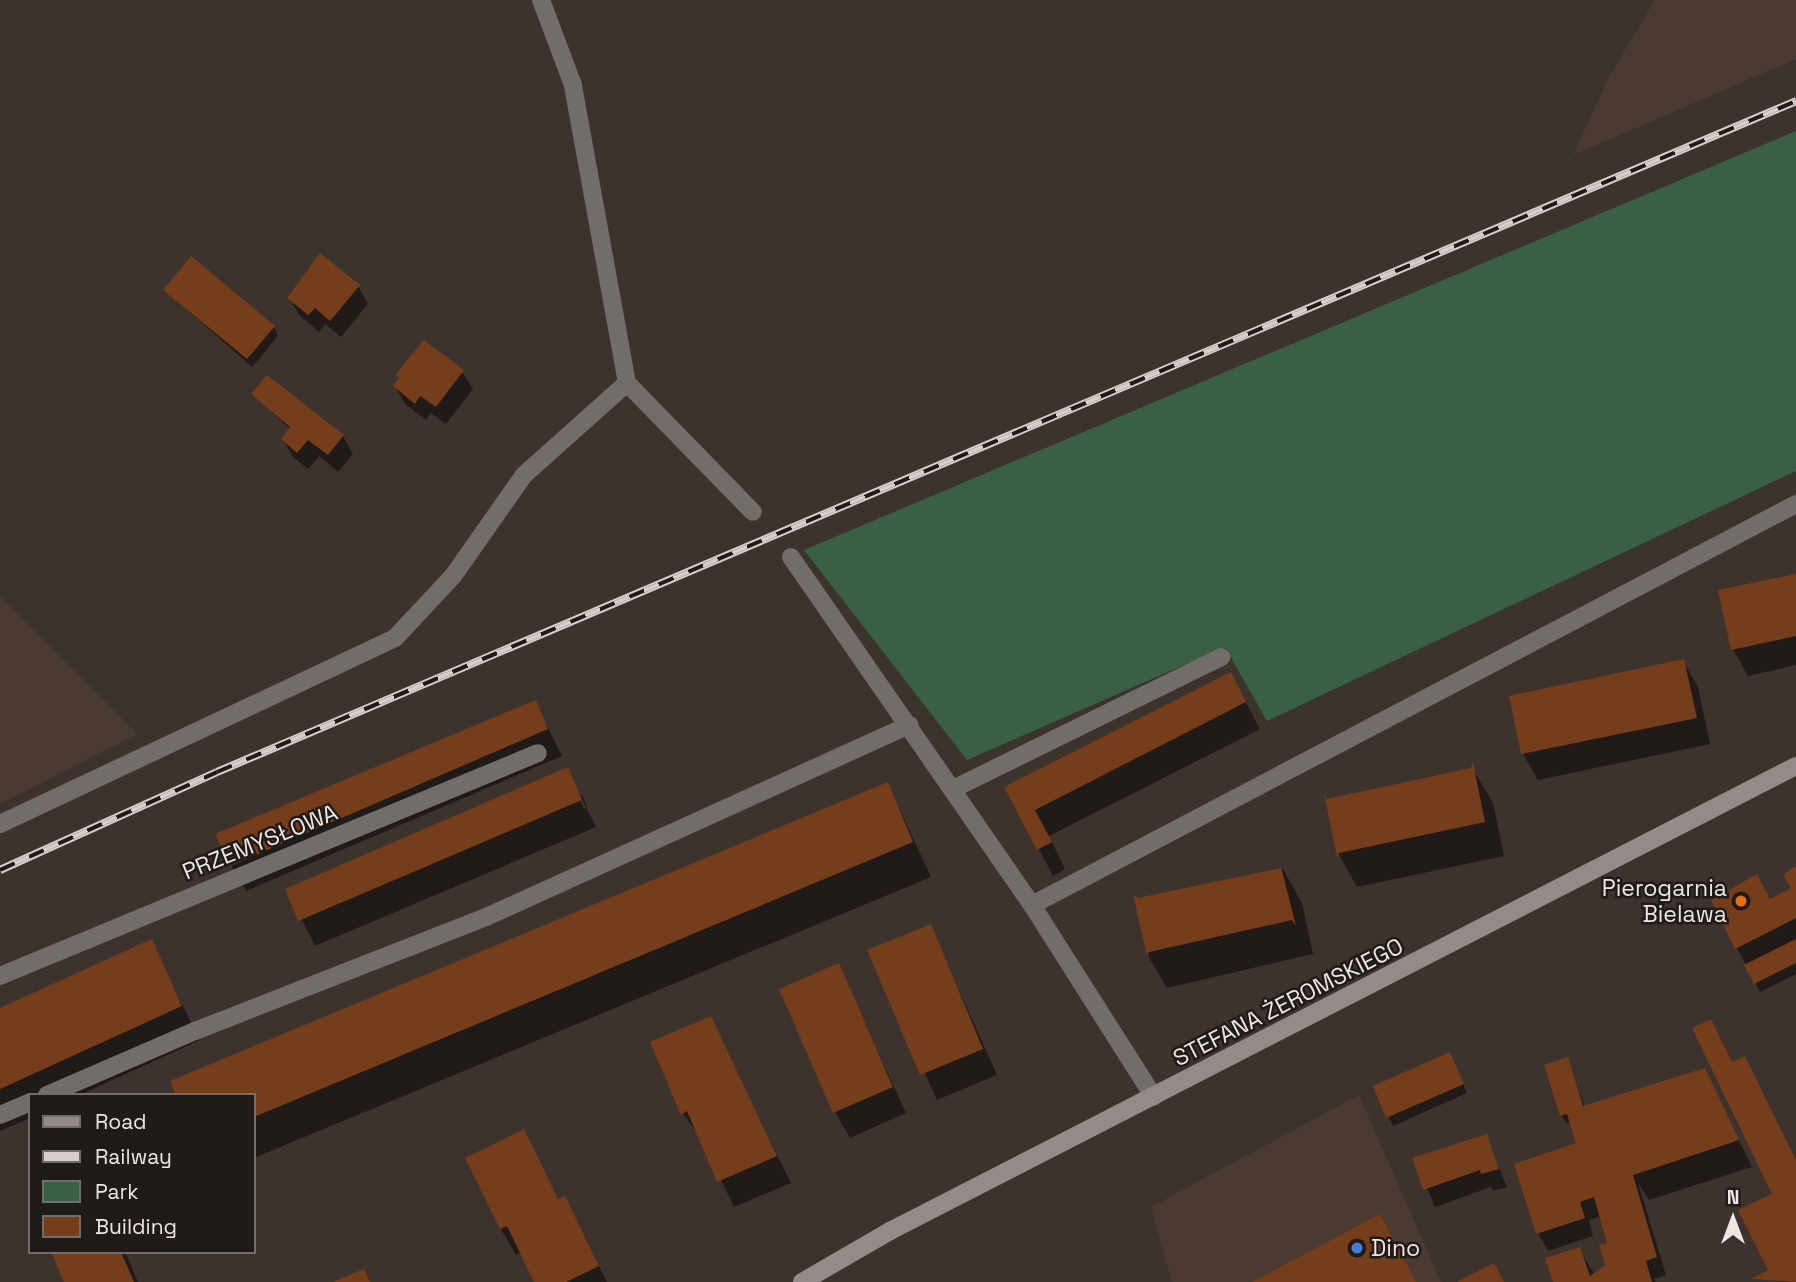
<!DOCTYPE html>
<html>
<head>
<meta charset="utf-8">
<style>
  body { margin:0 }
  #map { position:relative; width:1796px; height:1282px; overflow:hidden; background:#3d332e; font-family:"Space Grotesk",sans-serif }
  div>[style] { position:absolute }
  .built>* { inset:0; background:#4b3a32 }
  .green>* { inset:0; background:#396042 }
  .shadow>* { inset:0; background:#0007 }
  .building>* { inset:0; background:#763d1a }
  .lane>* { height:18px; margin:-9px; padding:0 9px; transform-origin:9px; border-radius:9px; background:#726c6a }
  .street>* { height:18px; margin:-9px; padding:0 9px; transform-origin:9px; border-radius:9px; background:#726c6a }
  .secondary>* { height:18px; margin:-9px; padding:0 9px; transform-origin:9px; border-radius:9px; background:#938b87 }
  .rail>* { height:8px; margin-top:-4px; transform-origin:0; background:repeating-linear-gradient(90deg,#201b19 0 16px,#d5cecb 0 32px); box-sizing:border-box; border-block:2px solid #d5cecb }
  .dots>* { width:19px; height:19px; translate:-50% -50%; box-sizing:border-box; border:4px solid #201b19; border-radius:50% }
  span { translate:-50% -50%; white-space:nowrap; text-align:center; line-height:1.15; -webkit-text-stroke:5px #201b19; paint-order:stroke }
  .street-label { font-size:23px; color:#ede6e3 }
  .poi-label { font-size:23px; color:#ede6e3 }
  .right { translate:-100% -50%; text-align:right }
  .left { translate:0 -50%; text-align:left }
  .legend { position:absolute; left:28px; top:1093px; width:228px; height:161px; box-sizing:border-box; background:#201b19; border:2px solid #726c6a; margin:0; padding:9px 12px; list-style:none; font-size:21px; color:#ede6e3 }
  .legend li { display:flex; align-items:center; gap:14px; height:35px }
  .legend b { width:35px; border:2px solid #726c6a }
  .north { position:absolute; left:1698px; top:1184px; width:70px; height:70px; -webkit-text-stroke:5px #201b19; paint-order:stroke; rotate:0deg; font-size:19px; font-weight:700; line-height:28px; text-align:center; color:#ede6e3 }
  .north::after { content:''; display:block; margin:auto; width:24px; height:32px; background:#ede6e3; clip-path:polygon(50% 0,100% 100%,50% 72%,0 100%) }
</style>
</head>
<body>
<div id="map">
  <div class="built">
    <div style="clip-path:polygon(1655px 0,1796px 0,1796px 59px,1573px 155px,1610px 75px)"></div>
    <div style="clip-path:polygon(0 595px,137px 734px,0 804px)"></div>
    <div style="clip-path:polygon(1359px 1095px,1441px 1282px,1172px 1282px,1151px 1207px)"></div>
  </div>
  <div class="green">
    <div style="clip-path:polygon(1796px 131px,1796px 471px,1267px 721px,1225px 647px,967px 760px,804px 550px)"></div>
  </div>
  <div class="shadow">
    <div style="clip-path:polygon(358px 286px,368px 304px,341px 337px,325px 324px,319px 332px,300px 316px,289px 298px)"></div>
    <div style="clip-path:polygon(165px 290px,274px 327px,278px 336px,252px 367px)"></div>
    <div style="clip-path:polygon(462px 372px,473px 389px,446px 424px,431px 413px,426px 420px,405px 404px,395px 387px,400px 380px,397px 376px)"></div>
    <div style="clip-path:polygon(254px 394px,343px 436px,353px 454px,338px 472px,319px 456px,308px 469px,293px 457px,283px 439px,291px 430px)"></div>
    <div style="clip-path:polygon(1796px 576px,1796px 665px,1748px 676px,1733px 649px)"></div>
    <div style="clip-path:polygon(1683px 661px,1698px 687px,1710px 744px,1538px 780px,1523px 754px,1511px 697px)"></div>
    <div style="clip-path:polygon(1230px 674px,1260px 729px,1049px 836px,1065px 869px,1053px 876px,1007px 788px)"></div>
    <div style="clip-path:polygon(535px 702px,562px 756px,246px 891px,231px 865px)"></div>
    <div style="clip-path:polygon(1473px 769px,1493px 803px,1504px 856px,1357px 887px,1338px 853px)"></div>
    <div style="clip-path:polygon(evenodd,567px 770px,596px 827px,315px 946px,287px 890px,567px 770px,578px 795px,582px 795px,587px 807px,584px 809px,578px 795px)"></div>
    <div style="clip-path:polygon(888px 784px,931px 877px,254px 1158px,254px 1095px)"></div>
    <div style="clip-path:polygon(1796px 868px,1796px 974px,1760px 992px,1737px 948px,1770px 901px,1793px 889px)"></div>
    <div style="clip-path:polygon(1283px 869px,1302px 903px,1313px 954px,1167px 988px,1148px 956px,1136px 899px)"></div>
    <div style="clip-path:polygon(930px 926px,997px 1075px,937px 1100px,870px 951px)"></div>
    <div style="clip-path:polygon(151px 942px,200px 1040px,80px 1095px,30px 1095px,30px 1118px,0 1131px,0 1010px)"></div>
    <div style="clip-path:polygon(838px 965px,906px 1113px,850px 1138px,835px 1112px)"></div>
    <div style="clip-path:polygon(710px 1018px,791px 1183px,734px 1207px,701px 1138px,683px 1114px)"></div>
    <div style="clip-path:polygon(1567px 1060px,1585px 1107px,1704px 1070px,1752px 1167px,1649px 1200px,1638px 1183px,1666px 1275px,1654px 1279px,1656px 1282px,1555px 1282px,1579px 1249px,1595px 1275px,1607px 1266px,1610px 1252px,1601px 1216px,1589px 1220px,1593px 1236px,1548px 1251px,1538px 1233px,1578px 1145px,1571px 1121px,1566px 1123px,1561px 1115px)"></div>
    <div style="clip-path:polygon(1454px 1063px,1467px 1093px,1393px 1126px,1375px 1087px)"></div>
    <div style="clip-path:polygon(1732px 1064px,1759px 1084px,1796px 1160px,1796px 1282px,1754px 1279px,1770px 1271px,1774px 1195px)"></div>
    <div style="clip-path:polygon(523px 1131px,559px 1201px,564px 1199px,579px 1225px,607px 1282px,536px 1282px,521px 1252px,516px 1255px,501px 1229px,467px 1159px)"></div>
    <div style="clip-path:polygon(1486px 1136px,1507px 1187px,1493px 1191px,1491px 1187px,1435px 1207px,1415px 1159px)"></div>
    <div style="clip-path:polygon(53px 1252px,125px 1252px,138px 1282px,66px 1282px)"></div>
  </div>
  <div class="building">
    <div style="clip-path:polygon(320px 253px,360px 285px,330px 321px,315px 308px,308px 315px,287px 298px)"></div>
    <div style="clip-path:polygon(191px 256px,275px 326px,247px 359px,163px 290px)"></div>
    <div style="clip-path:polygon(424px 340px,464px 370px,436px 407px,420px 396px,415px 404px,393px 386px,399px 378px,395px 375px)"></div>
    <div style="clip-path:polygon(267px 375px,344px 435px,328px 455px,308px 440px,297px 453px,281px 439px,290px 427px,251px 394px)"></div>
    <div style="clip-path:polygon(1796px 574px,1796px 636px,1731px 650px,1718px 590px)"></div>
    <div style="clip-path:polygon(1684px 659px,1697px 718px,1521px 754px,1509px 696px)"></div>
    <div style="clip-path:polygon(1231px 672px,1246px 702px,1035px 810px,1052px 842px,1037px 850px,1004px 787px)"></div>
    <div style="clip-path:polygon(536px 700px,548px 729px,230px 866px,215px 834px)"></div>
    <div style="clip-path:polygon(1473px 762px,1485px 822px,1339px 853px,1337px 857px,1324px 794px,1327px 799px,1471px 768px)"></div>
    <div style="clip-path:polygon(568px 767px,582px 800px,298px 921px,285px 889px)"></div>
    <div style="clip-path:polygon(888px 782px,913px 842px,254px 1117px,254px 1095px,176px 1095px,170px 1081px)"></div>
    <div style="clip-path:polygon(1280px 863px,1296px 926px,1292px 920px,1149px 952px,1147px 956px,1133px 894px,1138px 898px,1209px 883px,1281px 868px)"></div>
    <div style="clip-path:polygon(1796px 866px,1796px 918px,1735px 949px,1711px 900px,1757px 874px,1770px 899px,1791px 888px,1783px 875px)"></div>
    <div style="clip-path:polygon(931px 924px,983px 1049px,920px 1075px,867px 950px)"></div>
    <div style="clip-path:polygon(152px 939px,182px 1006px,0 1089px,0 1008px)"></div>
    <div style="clip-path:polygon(1796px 939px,1796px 963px,1754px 984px,1744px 965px)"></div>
    <div style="clip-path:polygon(839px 963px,893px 1087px,833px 1113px,779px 989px)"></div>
    <div style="clip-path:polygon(711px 1016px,777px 1156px,717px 1182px,687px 1111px,681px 1115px,650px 1042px)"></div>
    <div style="clip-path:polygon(1711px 1019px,1732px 1062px,1745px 1056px,1796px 1160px,1796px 1282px,1751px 1279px,1768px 1270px,1738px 1210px,1772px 1194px,1692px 1028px)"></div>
    <div style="clip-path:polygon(1450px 1052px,1464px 1084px,1386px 1118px,1373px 1086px)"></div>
    <div style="clip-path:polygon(1568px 1057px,1583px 1106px,1705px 1068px,1739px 1140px,1633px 1175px,1657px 1257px,1646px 1261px,1652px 1282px,1553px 1282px,1545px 1258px,1580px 1247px,1590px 1276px,1605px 1265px,1599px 1245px,1607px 1243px,1594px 1197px,1580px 1202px,1585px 1218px,1536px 1234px,1514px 1164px,1576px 1143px,1567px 1114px,1560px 1116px,1544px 1065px)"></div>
    <div style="clip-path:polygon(524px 1129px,558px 1199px,565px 1196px,599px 1266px,566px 1282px,534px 1282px,507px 1226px,500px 1229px,465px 1158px)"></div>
    <div style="clip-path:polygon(1487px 1134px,1499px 1169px,1481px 1174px,1480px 1170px,1423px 1190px,1412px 1158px)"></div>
    <div style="clip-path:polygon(1380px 1214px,1416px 1282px,1252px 1282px)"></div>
    <div style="clip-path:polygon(51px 1252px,121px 1252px,134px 1282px,64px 1282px)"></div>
    <div style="clip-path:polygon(1494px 1263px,1504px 1282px,1457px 1282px)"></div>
    <div style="clip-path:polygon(364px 1269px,370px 1282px,333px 1282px)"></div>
  </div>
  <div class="lane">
    <div style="left:953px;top:789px;width:299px;rotate:-26.2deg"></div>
    <div style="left:1032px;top:905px;width:863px;rotate:-27.69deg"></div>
    <div style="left:47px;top:1095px;width:161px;rotate:-23.4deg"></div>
    <div style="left:195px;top:1031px;width:313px;rotate:-21.4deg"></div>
    <div style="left:486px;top:917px;width:465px;rotate:-24.4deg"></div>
    <div style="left:0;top:1115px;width:33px;rotate:-23deg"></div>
  </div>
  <div class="street">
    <div style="left:627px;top:383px;width:180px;rotate:45.7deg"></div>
    <div style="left:791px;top:557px;width:423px;rotate:55.3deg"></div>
    <div style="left:1032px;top:905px;width:227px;rotate:57.6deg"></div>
    <div style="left:0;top:824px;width:437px;rotate:-25.2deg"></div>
    <div style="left:395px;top:638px;width:85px;rotate:-46.9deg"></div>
    <div style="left:453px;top:576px;width:123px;rotate:-54.9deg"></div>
    <div style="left:524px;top:475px;width:138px;rotate:-41.8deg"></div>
    <div style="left:627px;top:383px;width:303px;rotate:-100.3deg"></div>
    <div style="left:573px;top:85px;width:91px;rotate:-110.6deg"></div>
    <div style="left:0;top:976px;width:582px;rotate:-22.51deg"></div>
  </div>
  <div class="secondary">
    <div style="left:802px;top:1282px;width:102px;rotate:-30.1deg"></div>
    <div style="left:890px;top:1231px;width:1018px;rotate:-27.17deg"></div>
  </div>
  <div class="rail">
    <div style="left:0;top:870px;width:238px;rotate:-24.3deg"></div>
    <div style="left:217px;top:772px;width:1716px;rotate:-23.02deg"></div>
  </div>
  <div class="dots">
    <div style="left:1741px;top:901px;background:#e8710a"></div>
    <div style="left:1357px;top:1248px;background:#3f7fe0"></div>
  </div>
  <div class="street-label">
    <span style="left:260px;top:842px;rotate:-22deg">PRZEMYSŁOWA</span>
    <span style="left:1288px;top:1002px;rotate:-27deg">STEFANA ŻEROMSKIEGO</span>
  </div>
  <div class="poi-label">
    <span class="right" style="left:1727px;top:901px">Pierogarnia<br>Bielawa</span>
    <span class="left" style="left:1371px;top:1248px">Dino</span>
  </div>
  <ul class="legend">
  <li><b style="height:9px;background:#938b87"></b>Road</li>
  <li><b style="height:9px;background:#d5cecb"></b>Railway</li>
  <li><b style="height:19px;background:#396042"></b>Park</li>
  <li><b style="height:19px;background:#763d1a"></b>Building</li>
  </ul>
  <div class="north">N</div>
</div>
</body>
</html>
